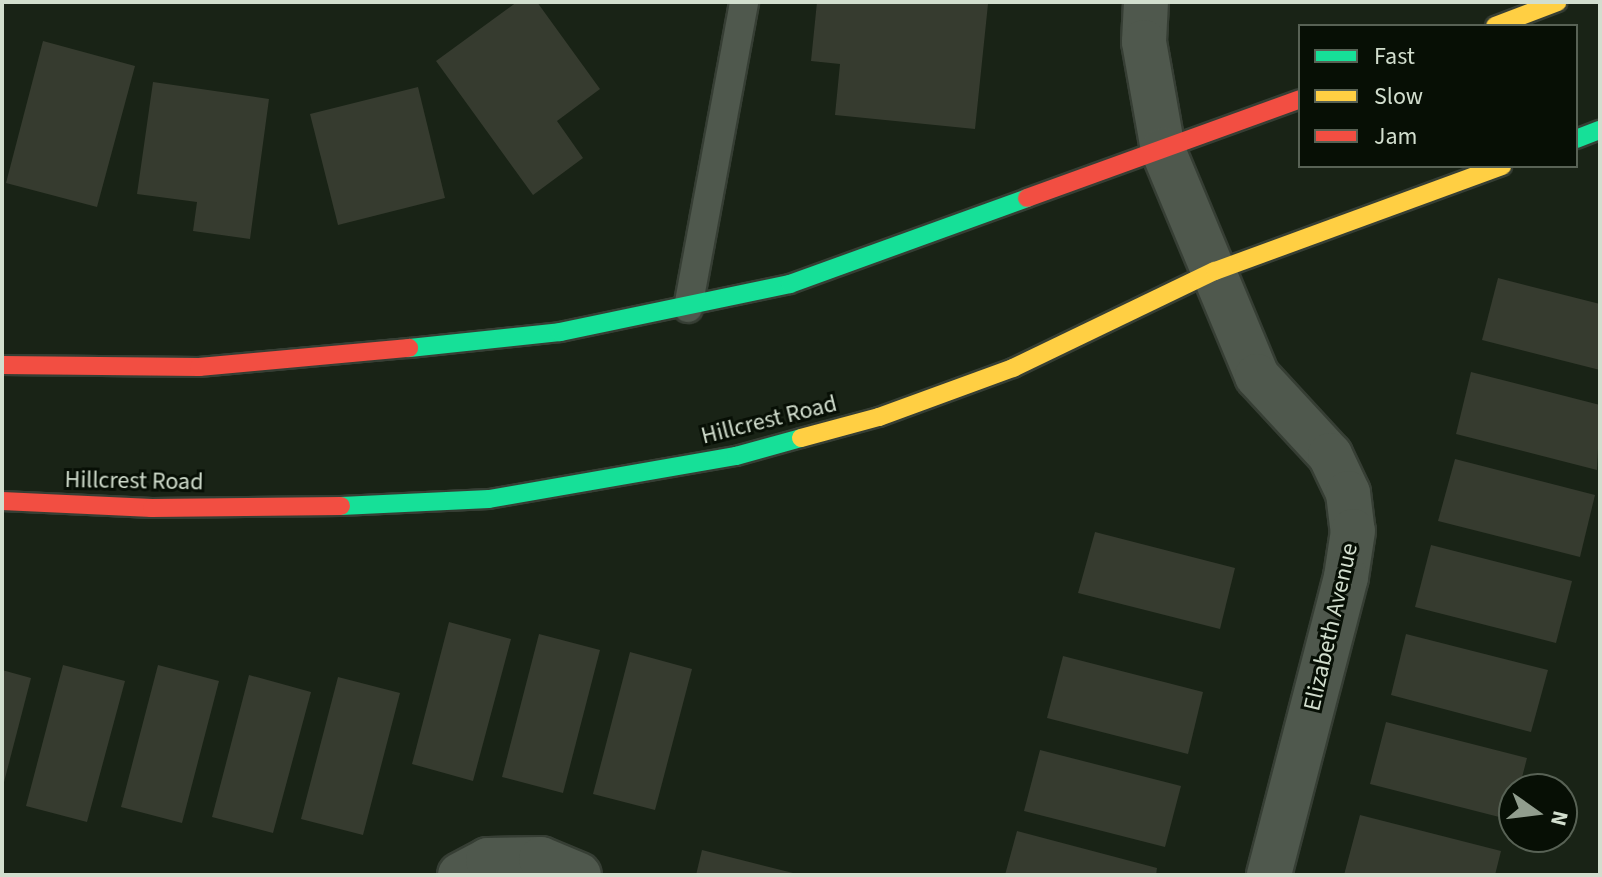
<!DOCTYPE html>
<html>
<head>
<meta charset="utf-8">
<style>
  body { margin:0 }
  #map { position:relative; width:1602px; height:877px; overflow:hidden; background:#192316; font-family:"Source Sans 3",sans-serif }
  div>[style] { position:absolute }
  .building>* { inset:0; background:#363b2f }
  .roads { filter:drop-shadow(2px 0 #363e34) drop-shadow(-2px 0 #363e34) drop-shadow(0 2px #363e34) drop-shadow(0 -2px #363e34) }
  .lane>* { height:28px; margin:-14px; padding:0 14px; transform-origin:14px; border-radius:14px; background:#4f584d }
  .street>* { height:44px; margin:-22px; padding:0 22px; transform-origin:22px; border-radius:22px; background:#4f584d }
  .fast>* { height:18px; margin:-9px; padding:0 9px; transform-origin:9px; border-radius:9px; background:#16e098 }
  .slow>* { height:18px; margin:-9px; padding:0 9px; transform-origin:9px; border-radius:9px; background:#ffcf43 }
  .jam>* { height:18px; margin:-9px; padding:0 9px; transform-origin:9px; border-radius:9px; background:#f24e42 }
  span { translate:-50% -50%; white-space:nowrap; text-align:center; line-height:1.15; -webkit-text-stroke:6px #070f05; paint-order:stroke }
  .street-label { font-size:24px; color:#d2dece }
  .frame { position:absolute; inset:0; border:4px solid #d2dece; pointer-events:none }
  .legend { position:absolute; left:1298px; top:24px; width:280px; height:144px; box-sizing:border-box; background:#070f05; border:2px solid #586255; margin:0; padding:10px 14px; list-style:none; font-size:24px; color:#d2dece }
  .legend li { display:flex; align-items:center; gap:16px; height:40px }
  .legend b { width:40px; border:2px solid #586255 }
  .north { position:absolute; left:1498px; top:773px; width:80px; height:80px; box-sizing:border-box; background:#070f05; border:2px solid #586255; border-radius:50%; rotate:104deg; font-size:22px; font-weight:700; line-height:32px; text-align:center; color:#d2dece }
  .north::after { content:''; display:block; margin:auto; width:28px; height:36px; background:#919d8e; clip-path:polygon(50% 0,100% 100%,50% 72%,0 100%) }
</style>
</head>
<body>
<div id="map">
  <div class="building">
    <div style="clip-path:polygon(517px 2px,537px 2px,600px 89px,557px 121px,583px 158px,533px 195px,436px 61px)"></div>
    <div style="clip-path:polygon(817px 2px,988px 4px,975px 129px,835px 115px,840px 64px,811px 61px)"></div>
    <div style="clip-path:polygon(43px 41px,135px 66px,97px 207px,6px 183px)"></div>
    <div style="clip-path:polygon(153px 82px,269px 99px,250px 239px,193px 231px,197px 202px,137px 194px)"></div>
    <div style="clip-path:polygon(418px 87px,445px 198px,338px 225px,310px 114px)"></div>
    <div style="clip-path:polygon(1498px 278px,1600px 304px,1600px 370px,1482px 340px)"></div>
    <div style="clip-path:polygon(1471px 372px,1600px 405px,1597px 470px,1456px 434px)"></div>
    <div style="clip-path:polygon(1455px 459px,1595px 495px,1580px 557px,1438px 521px)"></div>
    <div style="clip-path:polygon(1095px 532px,1235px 568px,1220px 629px,1078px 593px)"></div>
    <div style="clip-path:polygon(1431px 545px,1572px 581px,1556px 643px,1415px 607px)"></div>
    <div style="clip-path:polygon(449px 622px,511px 639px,473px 781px,412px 764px)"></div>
    <div style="clip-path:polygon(539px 634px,600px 650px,563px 793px,502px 777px)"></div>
    <div style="clip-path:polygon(1406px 634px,1548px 670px,1531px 732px,1391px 695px)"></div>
    <div style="clip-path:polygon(630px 652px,692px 669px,655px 810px,593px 794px)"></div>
    <div style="clip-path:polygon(1063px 656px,1203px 692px,1188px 754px,1047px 718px)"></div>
    <div style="clip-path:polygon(63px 665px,125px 681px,87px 822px,26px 806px)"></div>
    <div style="clip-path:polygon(158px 665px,219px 681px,182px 823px,121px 807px)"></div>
    <div style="clip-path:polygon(2px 670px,31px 678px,3px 786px,2px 786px)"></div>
    <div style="clip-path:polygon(249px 675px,311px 692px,273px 833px,212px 817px)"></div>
    <div style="clip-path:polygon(338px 677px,400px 693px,363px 835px,301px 819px)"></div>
    <div style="clip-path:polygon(1386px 722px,1527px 758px,1519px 789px,1514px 789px,1511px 820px,1370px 784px)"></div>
    <div style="clip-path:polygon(1040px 750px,1181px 786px,1165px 847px,1024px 811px)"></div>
    <div style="clip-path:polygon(1360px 815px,1501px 851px,1495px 875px,1344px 875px)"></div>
    <div style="clip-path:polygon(1017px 831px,1157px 868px,1156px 875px,1005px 875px)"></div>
    <div style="clip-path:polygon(702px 850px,797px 874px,797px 875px,696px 875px)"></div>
  </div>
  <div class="roads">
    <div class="lane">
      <div style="left:688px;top:308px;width:311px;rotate:-79.6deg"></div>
    </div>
    <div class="street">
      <div style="left:1146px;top:2px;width:40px;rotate:92.9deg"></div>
      <div style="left:1144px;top:42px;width:110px;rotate:80deg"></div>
      <div style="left:1163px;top:150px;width:245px;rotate:67.4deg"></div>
      <div style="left:1257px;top:376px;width:108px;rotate:47.3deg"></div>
      <div style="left:1330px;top:455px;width:42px;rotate:64.7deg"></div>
      <div style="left:1348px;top:493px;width:38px;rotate:83deg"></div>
      <div style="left:1353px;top:531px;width:47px;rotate:98.7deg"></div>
      <div style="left:1346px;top:577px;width:308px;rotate:104.5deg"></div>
      <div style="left:460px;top:875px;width:32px;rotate:-28deg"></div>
      <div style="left:488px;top:860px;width:53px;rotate:-1.1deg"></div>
      <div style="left:541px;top:859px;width:41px;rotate:22.8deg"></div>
    </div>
    <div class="fast">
      <div style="left:1576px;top:139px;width:26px;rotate:-21deg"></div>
      <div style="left:409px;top:348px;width:152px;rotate:-6deg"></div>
      <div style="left:560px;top:332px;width:235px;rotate:-11.8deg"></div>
      <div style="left:790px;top:284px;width:252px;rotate:-19.9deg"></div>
      <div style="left:341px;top:506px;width:148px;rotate:-2.7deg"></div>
      <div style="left:489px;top:499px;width:251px;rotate:-9.9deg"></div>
      <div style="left:736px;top:456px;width:67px;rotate:-15.5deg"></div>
    </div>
    <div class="slow">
      <div style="left:1495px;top:26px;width:67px;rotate:-20.9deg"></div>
      <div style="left:801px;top:438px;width:81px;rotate:-15.1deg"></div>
      <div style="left:879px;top:417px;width:143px;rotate:-20.1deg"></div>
      <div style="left:1013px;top:368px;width:224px;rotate:-25.7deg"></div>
      <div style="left:1215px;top:271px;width:306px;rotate:-20.1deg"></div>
    </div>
    <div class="jam">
      <div style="left:1027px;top:198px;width:290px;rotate:-19.9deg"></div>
      <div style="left:2px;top:365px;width:197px;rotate:0.6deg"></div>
      <div style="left:199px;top:367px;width:211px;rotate:-5.2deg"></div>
      <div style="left:2px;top:501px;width:150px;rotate:2.7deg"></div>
      <div style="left:152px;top:508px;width:189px;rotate:-0.6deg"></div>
    </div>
  </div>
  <div class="street-label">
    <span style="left:769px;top:420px;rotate:-14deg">Hillcrest Road</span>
    <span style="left:134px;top:481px;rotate:1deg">Hillcrest Road</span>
    <span style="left:1331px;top:627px;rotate:-77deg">Elizabeth Avenue</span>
  </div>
  <div class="frame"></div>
  <ul class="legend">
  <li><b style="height:10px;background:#16e098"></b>Fast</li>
  <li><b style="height:10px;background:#ffcf43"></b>Slow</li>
  <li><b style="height:10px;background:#f24e42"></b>Jam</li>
  </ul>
  <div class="north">N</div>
</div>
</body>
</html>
